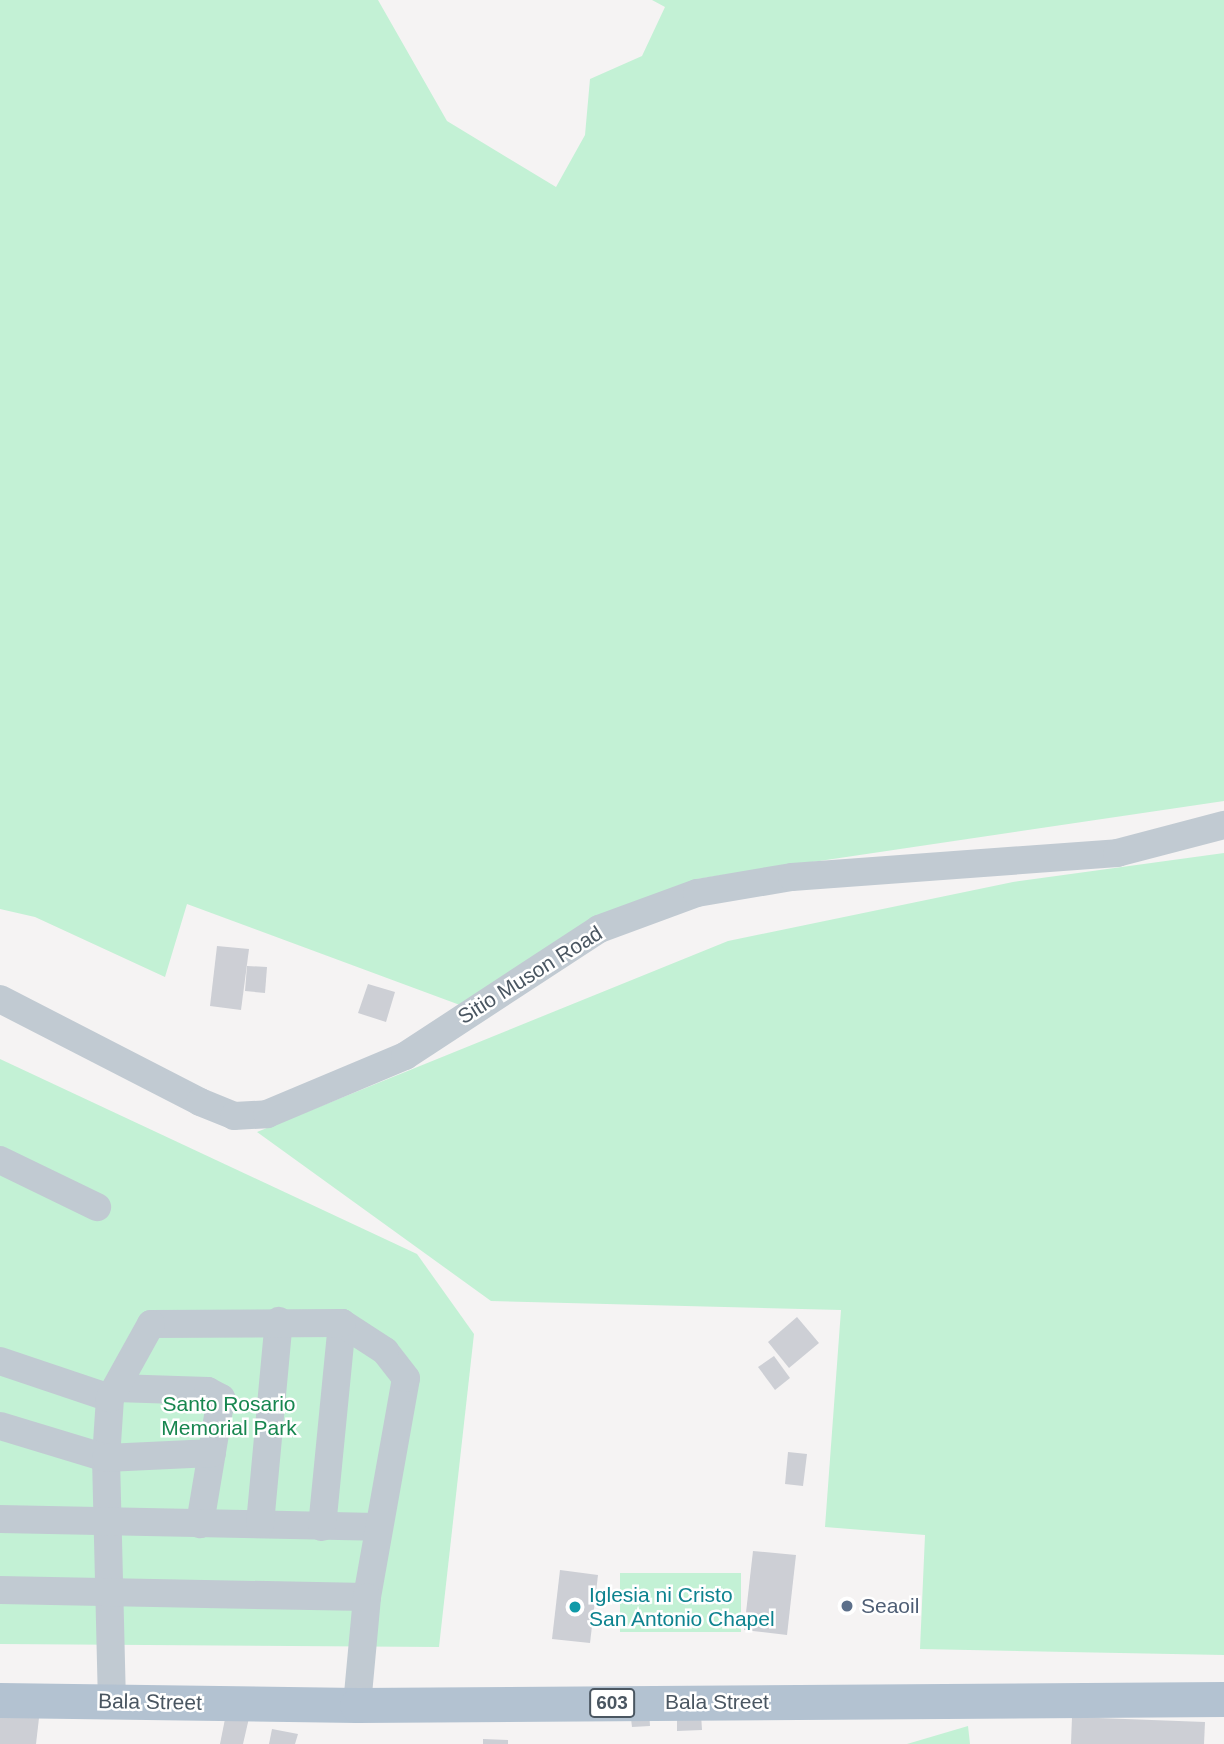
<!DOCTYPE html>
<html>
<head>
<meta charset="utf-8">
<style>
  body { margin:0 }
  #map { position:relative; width:1224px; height:1744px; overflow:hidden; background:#f5f3f3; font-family:Helvetica,sans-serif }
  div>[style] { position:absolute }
  .green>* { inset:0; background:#c3f1d5 }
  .building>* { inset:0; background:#cdcfd5 }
  .minor>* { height:28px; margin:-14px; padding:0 14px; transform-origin:14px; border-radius:14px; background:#c1cad2 }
  .major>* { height:35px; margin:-17.5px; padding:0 17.5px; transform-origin:17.5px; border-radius:17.5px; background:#b3c2d1 }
  .dots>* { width:19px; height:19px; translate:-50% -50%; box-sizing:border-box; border:4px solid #fff; border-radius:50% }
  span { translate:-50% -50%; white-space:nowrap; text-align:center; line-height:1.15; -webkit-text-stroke:5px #fff; paint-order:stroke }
  .shield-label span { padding:2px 5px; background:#fff; border:2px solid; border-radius:5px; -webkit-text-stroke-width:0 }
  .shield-label { font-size:19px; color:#4a5661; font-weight:700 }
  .street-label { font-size:21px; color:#4a5661 }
  .park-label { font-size:21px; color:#17864f }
  .culture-label { font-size:21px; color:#0d838f }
  .left { translate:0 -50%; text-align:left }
  .service-label { font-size:21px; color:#4e5e75 }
</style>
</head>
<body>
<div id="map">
  <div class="green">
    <div style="clip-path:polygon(0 0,378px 0,447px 121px,556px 187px,585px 135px,590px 79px,642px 56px,665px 7px,652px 0,1224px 0,1224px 801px,697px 879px,468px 1008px,187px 904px,165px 977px,35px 917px,0 909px)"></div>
    <div style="clip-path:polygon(1224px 853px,1224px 1655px,920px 1649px,925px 1535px,825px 1527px,841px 1310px,491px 1301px,257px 1132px,728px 941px,1013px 882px)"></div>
    <div style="clip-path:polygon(0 1059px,417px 1254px,474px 1334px,439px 1647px,0 1644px)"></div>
    <div style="clip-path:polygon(620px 1573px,741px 1573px,741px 1632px,620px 1632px)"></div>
    <div style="clip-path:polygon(968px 1726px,970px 1744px,907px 1744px)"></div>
  </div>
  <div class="building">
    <div style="clip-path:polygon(217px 946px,249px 949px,241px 1010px,210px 1006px)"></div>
    <div style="clip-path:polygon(247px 966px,267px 967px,265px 993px,245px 991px)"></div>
    <div style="clip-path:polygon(368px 984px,395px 992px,386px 1022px,358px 1013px)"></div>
    <div style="clip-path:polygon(797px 1317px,819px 1343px,789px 1368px,768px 1342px)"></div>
    <div style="clip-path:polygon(774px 1356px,790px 1378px,775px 1390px,758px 1367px)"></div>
    <div style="clip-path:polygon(788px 1452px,807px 1454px,803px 1486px,785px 1484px)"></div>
    <div style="clip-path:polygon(753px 1551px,796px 1555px,787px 1635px,744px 1630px)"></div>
    <div style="clip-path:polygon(560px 1570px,598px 1575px,590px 1643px,552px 1639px)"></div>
    <div style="clip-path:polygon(0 1704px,39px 1718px,36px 1744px,0 1744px)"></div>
    <div style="clip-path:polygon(649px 1709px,650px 1726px,632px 1727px,630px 1710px)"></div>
    <div style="clip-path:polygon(226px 1714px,249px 1718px,243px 1744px,220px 1744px)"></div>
    <div style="clip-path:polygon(701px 1714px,702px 1730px,677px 1731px,677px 1715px)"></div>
    <div style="clip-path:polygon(1072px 1717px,1205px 1722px,1204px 1744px,1071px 1744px)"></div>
    <div style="clip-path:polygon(272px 1729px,298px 1734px,295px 1744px,269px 1744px)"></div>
    <div style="clip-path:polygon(483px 1739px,508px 1740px,508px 1744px,483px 1744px)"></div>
  </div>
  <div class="minor">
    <div style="left:0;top:999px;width:225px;rotate:27.2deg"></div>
    <div style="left:200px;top:1102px;width:37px;rotate:22deg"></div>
    <div style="left:234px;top:1116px;width:33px;rotate:-3deg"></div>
    <div style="left:267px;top:1114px;width:150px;rotate:-22.8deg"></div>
    <div style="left:405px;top:1056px;width:232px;rotate:-33.2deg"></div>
    <div style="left:599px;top:929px;width:104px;rotate:-20.2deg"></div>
    <div style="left:697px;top:893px;width:96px;rotate:-9.6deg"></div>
    <div style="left:792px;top:877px;width:326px;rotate:-4.2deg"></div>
    <div style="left:1117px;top:853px;width:111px;rotate:-14.7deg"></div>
    <div style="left:0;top:1160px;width:108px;rotate:25.9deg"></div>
    <div style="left:0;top:1361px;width:116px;rotate:18.6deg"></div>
    <div style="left:110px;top:1398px;width:60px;rotate:93.8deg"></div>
    <div style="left:106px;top:1458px;width:243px;rotate:88.6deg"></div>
    <div style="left:116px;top:1388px;width:92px;rotate:1.9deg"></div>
    <div style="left:208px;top:1391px;width:15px;rotate:28deg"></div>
    <div style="left:221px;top:1398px;width:128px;rotate:99.5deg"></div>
    <div style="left:0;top:1426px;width:111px;rotate:16.8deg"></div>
    <div style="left:106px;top:1458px;width:106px;rotate:-2.7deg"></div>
    <div style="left:0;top:1519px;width:376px;rotate:1.2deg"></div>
    <div style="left:260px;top:1524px;width:204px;rotate:-84.7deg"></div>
    <div style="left:322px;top:1527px;width:205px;rotate:-84.4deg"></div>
    <div style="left:0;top:1590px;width:367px;rotate:1.1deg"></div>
    <div style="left:367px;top:1597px;width:222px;rotate:-79.9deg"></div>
    <div style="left:406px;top:1378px;width:34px;rotate:-128deg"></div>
    <div style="left:385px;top:1351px;width:51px;rotate:-146.9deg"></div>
    <div style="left:342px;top:1323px;width:191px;rotate:179.7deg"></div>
    <div style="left:151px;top:1324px;width:85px;rotate:119deg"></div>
    <div style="left:357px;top:1705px;width:108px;rotate:-84.7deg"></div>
  </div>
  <div class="major">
    <div style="left:0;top:1700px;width:357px;rotate:0.8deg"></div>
    <div style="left:357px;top:1705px;width:867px;rotate:-0.4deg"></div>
  </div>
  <div class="dots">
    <div style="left:847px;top:1606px;background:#5c6f8a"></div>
    <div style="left:575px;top:1607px;background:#0f9aa8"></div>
  </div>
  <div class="shield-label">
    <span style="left:612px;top:1703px">603</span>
  </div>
  <div class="street-label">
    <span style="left:530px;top:975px;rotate:-32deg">Sitio Muson Road</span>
    <span style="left:150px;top:1702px;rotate:1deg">Bala Street</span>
    <span style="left:717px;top:1702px">Bala Street</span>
  </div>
  <div class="park-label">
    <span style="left:229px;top:1416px">Santo Rosario<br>Memorial Park</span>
  </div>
  <div class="culture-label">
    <span class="left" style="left:589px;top:1607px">Iglesia ni Cristo<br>San Antonio Chapel</span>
  </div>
  <div class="service-label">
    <span class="left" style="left:861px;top:1606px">Seaoil</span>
  </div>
</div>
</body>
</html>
